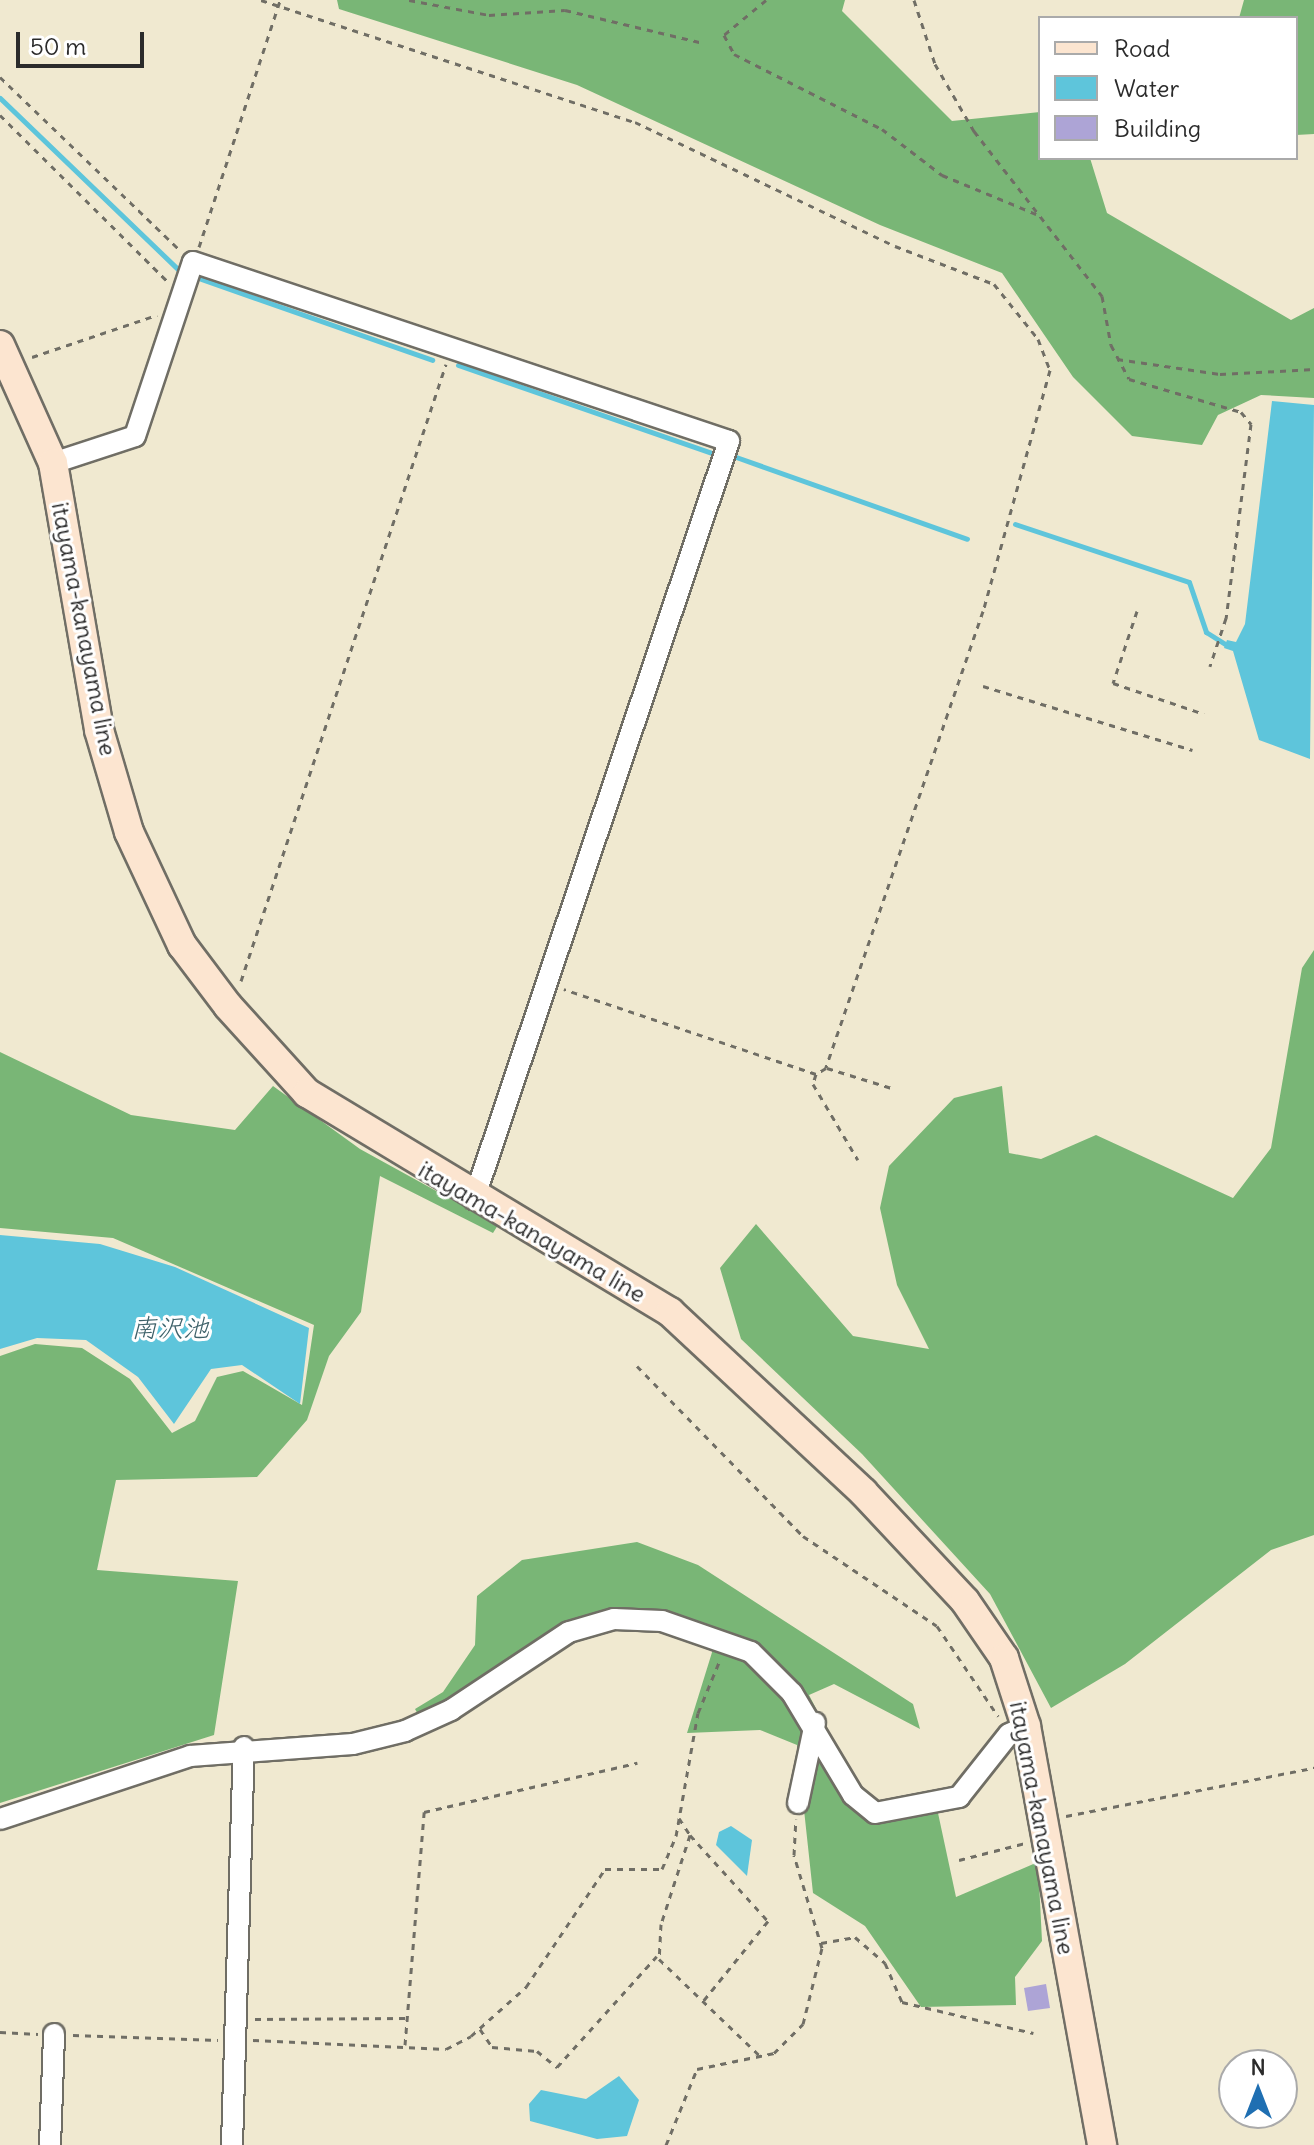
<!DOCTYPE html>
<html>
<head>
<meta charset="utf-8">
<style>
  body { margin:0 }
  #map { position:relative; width:1314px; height:2145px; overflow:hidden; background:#f0e9d0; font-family:Delius,"Klee One",sans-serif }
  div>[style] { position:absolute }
  .forest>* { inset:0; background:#79b676 }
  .water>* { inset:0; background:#5ec5db }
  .stream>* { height:5px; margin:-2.5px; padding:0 2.5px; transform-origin:2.5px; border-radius:2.5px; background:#5ec5db }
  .building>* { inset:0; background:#ada4d6 }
  .path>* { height:3px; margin-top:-1.5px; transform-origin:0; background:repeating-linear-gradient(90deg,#706e65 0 6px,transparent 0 12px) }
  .roads { filter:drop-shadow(2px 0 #706e65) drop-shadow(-2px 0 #706e65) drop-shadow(0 2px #706e65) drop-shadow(0 -2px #706e65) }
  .minor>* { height:20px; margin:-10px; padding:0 10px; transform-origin:10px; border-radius:10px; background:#fff }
  .secondary>* { height:28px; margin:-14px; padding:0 14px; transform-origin:14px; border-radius:14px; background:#fce5d0 }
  span { translate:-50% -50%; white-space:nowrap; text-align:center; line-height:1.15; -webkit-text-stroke:6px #fff; paint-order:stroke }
  .street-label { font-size:24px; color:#2b2b2b }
  .water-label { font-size:26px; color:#3d6169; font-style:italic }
  .legend { position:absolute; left:1038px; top:16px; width:260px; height:144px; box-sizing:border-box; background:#fff; border:2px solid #aaa; margin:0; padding:10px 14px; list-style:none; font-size:24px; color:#2b2b2b }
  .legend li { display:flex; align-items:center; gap:16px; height:40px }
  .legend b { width:40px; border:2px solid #aaa }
  .north { position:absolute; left:1218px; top:2049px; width:80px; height:80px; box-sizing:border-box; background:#fff; border:2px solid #aaa; border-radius:50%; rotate:0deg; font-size:22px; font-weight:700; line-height:32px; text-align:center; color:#2b2b2b }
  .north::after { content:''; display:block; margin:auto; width:28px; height:36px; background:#1f6fb2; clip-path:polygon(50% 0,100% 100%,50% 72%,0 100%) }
  .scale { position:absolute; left:16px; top:32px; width:128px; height:36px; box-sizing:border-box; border:4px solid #2b2b2b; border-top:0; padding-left:10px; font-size:24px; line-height:28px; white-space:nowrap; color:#2b2b2b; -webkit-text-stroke:6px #fff; paint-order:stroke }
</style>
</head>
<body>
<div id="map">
  <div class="forest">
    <div style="clip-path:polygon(337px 0,845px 0,842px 11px,952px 121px,1040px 112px,1040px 158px,1090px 158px,1107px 213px,1291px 320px,1314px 308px,1314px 398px,1261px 395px,1218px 415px,1202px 445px,1132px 436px,1073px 377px,1002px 273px,880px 225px,577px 85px,339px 9px)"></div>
    <div style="clip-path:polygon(1244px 0,1314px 0,1314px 134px,1296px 135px,1296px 18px,1239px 18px)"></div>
    <div style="clip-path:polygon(1314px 950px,1314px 1535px,1271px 1550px,1125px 1664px,1051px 1708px,990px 1594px,862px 1454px,741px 1339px,720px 1268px,756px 1224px,853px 1336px,929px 1349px,897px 1285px,880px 1208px,889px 1166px,954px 1098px,1002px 1086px,1009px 1153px,1041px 1159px,1096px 1135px,1233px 1198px,1271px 1148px,1302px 968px)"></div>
    <div style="clip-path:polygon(0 1052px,131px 1115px,235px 1130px,273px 1086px,360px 1149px,498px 1225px,493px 1233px,380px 1176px,361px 1312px,329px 1356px,307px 1420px,257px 1477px,116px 1480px,97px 1570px,238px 1581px,214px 1735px,0 1803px,0 1356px,35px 1344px,82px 1348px,130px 1379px,172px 1433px,195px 1421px,217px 1377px,243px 1371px,302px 1405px,314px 1325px,113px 1238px,0 1228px)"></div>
    <div style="clip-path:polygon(637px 1542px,698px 1565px,913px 1704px,920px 1729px,834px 1684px,809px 1695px,855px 1784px,877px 1801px,935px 1799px,956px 1897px,1038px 1862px,1042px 1941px,1015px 1977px,1016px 2005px,921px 2007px,865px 1926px,813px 1893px,797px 1745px,760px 1730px,687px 1733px,718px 1633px,622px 1613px,420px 1718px,415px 1709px,443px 1692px,475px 1645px,477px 1596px,522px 1560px)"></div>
  </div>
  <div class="water">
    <div style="clip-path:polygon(1272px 401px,1314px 405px,1310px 759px,1259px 740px,1233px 651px,1224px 648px,1227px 640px,1236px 642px,1245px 624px)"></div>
    <div style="clip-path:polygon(0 1235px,100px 1244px,175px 1267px,309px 1328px,300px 1404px,242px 1365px,211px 1369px,174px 1424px,138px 1377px,86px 1340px,37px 1338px,0 1349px)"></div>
    <div style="clip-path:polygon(731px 1826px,752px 1840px,747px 1876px,716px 1845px,719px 1832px)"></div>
    <div style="clip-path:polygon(619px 2076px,639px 2100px,627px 2136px,597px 2139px,530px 2121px,529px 2104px,541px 2090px,586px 2099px)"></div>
  </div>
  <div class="stream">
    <div style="left:0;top:98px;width:250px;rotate:43.9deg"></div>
    <div style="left:201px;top:279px;width:245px;rotate:19.3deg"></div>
    <div style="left:458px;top:365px;width:269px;rotate:19.1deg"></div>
    <div style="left:736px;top:457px;width:245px;rotate:19.5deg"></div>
    <div style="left:1015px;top:524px;width:183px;rotate:18.4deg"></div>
    <div style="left:1189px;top:582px;width:53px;rotate:71.2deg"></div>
    <div style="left:1206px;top:632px;width:26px;rotate:32deg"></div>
  </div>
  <div class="building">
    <div style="clip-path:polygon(1046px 1984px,1050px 2008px,1028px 2011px,1024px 1988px)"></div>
  </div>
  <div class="path">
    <div style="left:261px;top:0;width:393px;rotate:18.1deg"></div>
    <div style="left:635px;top:122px;width:288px;rotate:25.5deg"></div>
    <div style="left:895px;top:246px;width:106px;rotate:21deg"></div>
    <div style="left:994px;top:284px;width:70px;rotate:51.3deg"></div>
    <div style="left:1038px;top:339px;width:33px;rotate:69deg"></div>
    <div style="left:1050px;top:370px;width:250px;rotate:105.5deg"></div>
    <div style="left:983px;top:611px;width:483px;rotate:109deg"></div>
    <div style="left:826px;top:1068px;width:12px;rotate:149deg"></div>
    <div style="left:816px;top:1074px;width:266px;rotate:-161.4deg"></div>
    <div style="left:409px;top:0;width:81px;rotate:10.6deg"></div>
    <div style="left:489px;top:15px;width:76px;rotate:-3.8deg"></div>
    <div style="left:565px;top:10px;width:138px;rotate:13.4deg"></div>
    <div style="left:766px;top:0;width:55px;rotate:140.2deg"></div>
    <div style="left:724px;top:35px;width:21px;rotate:62deg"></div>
    <div style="left:734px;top:54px;width:166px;rotate:26.9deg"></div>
    <div style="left:882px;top:129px;width:76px;rotate:37.5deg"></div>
    <div style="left:942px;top:175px;width:102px;rotate:22.5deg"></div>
    <div style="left:914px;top:0;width:67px;rotate:71.8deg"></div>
    <div style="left:935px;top:64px;width:78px;rotate:59.8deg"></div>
    <div style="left:974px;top:131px;width:209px;rotate:52.2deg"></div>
    <div style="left:1102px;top:296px;width:50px;rotate:79.6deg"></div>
    <div style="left:1111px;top:345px;width:38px;rotate:62deg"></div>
    <div style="left:1129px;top:379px;width:117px;rotate:16.4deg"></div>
    <div style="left:1241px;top:412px;width:16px;rotate:50deg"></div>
    <div style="left:1251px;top:424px;width:196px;rotate:97.3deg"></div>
    <div style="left:1226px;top:618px;width:51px;rotate:108.4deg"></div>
    <div style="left:0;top:77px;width:248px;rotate:43.9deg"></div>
    <div style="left:0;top:115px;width:235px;rotate:44.8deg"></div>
    <div style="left:199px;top:247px;width:260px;rotate:-71.8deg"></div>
    <div style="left:32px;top:357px;width:132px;rotate:-18.6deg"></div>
    <div style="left:1117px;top:359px;width:104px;rotate:8.3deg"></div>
    <div style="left:1220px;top:374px;width:94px;rotate:-3deg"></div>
    <div style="left:1137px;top:611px;width:76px;rotate:108.4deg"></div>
    <div style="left:1113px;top:683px;width:96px;rotate:18.8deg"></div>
    <div style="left:983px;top:686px;width:219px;rotate:17deg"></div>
    <div style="left:241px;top:981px;width:650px;rotate:-71.62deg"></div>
    <div style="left:827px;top:1068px;width:71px;rotate:17.2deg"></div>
    <div style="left:816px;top:1074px;width:10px;rotate:107deg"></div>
    <div style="left:813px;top:1084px;width:88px;rotate:59.4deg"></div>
    <div style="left:637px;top:1366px;width:238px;rotate:45.7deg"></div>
    <div style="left:803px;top:1536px;width:161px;rotate:33.9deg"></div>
    <div style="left:937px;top:1626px;width:109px;rotate:55.9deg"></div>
    <div style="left:1066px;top:1816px;width:253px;rotate:-11deg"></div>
    <div style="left:679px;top:1818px;width:20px;rotate:57deg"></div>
    <div style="left:690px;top:1835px;width:94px;rotate:108deg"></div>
    <div style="left:661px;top:1924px;width:35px;rotate:93deg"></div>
    <div style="left:659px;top:1959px;width:139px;rotate:43.8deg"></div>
    <div style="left:690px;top:1835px;width:116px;rotate:47.8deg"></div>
    <div style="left:768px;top:1921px;width:102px;rotate:129deg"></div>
    <div style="left:959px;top:1860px;width:68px;rotate:-14.4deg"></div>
    <div style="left:821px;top:1943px;width:35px;rotate:-10deg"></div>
    <div style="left:855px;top:1937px;width:40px;rotate:41deg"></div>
    <div style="left:885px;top:1963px;width:43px;rotate:66.4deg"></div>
    <div style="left:902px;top:2002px;width:135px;rotate:13.3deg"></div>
    <div style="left:255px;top:2019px;width:151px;rotate:-0.4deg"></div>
    <div style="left:480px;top:2029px;width:22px;rotate:56deg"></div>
    <div style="left:492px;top:2047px;width:45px;rotate:5.1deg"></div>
    <div style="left:537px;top:2051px;width:26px;rotate:39deg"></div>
    <div style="left:557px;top:2067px;width:149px;rotate:-48deg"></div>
    <div style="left:0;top:2032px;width:38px;rotate:3deg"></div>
    <div style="left:73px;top:2035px;width:145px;rotate:2deg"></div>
    <div style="left:253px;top:2040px;width:193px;rotate:2.7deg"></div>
    <div style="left:446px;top:2049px;width:28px;rotate:-27deg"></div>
    <div style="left:471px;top:2036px;width:74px;rotate:-41.7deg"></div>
    <div style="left:526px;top:1987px;width:142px;rotate:-56.2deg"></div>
    <div style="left:605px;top:1869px;width:57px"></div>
    <div style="left:662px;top:1869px;width:36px;rotate:-67deg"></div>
    <div style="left:676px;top:1836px;width:125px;rotate:-79.9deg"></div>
    <div style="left:698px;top:1713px;width:57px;rotate:-67.5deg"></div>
    <div style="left:405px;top:2045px;width:234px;rotate:-85.3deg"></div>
    <div style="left:424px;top:1812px;width:219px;rotate:-13deg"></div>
    <div style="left:666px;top:2145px;width:82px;rotate:-67.8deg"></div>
    <div style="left:697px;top:2069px;width:79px;rotate:-11.7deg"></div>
    <div style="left:774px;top:2053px;width:41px;rotate:-45deg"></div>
    <div style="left:803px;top:2024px;width:78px;rotate:-76deg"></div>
    <div style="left:822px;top:1948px;width:97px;rotate:-106.8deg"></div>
    <div style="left:794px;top:1855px;width:36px;rotate:-87deg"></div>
  </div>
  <div class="roads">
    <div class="minor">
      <div style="left:53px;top:463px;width:86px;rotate:-18.2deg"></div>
      <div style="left:135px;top:436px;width:183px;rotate:-71.6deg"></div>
      <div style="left:193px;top:262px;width:565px;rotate:18.47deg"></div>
      <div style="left:729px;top:441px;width:800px;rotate:108.59deg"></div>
      <div style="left:798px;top:1803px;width:82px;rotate:-78deg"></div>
      <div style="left:0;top:1819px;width:200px;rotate:-18.3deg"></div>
      <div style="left:190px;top:1756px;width:163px;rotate:-4.2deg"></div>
      <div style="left:353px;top:1744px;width:54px;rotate:-14deg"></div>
      <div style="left:405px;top:1731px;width:51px;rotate:-24.5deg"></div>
      <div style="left:451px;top:1710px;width:141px;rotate:-33.5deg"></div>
      <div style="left:569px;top:1632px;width:47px;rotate:-16.1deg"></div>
      <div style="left:614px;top:1619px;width:48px;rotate:2.4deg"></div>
      <div style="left:662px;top:1621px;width:94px;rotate:19.2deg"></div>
      <div style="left:751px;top:1652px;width:58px;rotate:45deg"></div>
      <div style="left:792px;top:1693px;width:119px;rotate:59.1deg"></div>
      <div style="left:853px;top:1795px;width:28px;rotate:39deg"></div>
      <div style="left:875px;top:1813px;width:86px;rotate:-10.8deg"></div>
      <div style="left:959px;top:1797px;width:80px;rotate:-51.6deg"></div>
      <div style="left:1009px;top:1734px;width:19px;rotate:-25deg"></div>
      <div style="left:50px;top:2145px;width:111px;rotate:-87.9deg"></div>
      <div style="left:232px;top:2145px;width:398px;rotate:-88.3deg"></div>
    </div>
    <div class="secondary">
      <div style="left:0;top:345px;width:129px;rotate:65.8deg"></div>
      <div style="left:53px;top:463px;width:271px;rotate:80.2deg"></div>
      <div style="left:99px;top:730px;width:106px;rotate:73.6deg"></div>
      <div style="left:129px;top:832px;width:125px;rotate:64.9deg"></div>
      <div style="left:182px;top:945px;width:76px;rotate:53deg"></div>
      <div style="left:228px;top:1006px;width:118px;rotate:47.8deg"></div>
      <div style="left:307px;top:1093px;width:424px;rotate:31.1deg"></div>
      <div style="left:670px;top:1312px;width:264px;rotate:43deg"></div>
      <div style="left:863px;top:1492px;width:149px;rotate:46.9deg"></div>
      <div style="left:965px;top:1601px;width:69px;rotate:55.6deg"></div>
      <div style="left:1004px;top:1658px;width:71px;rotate:72.1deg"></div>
      <div style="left:1026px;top:1726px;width:426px;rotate:79.7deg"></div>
    </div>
  </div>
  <div class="street-label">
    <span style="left:84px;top:629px;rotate:79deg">itayama-kanayama line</span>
    <span style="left:532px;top:1232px;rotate:30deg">itayama-kanayama line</span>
    <span style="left:1042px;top:1828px;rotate:79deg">itayama-kanayama line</span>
  </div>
  <div class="water-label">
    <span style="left:170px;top:1328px">南沢池</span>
  </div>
  <ul class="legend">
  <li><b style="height:10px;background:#fce5d0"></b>Road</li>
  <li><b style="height:22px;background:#5ec5db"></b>Water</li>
  <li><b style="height:22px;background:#ada4d6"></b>Building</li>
  </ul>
  <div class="north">N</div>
  <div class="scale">50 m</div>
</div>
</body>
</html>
